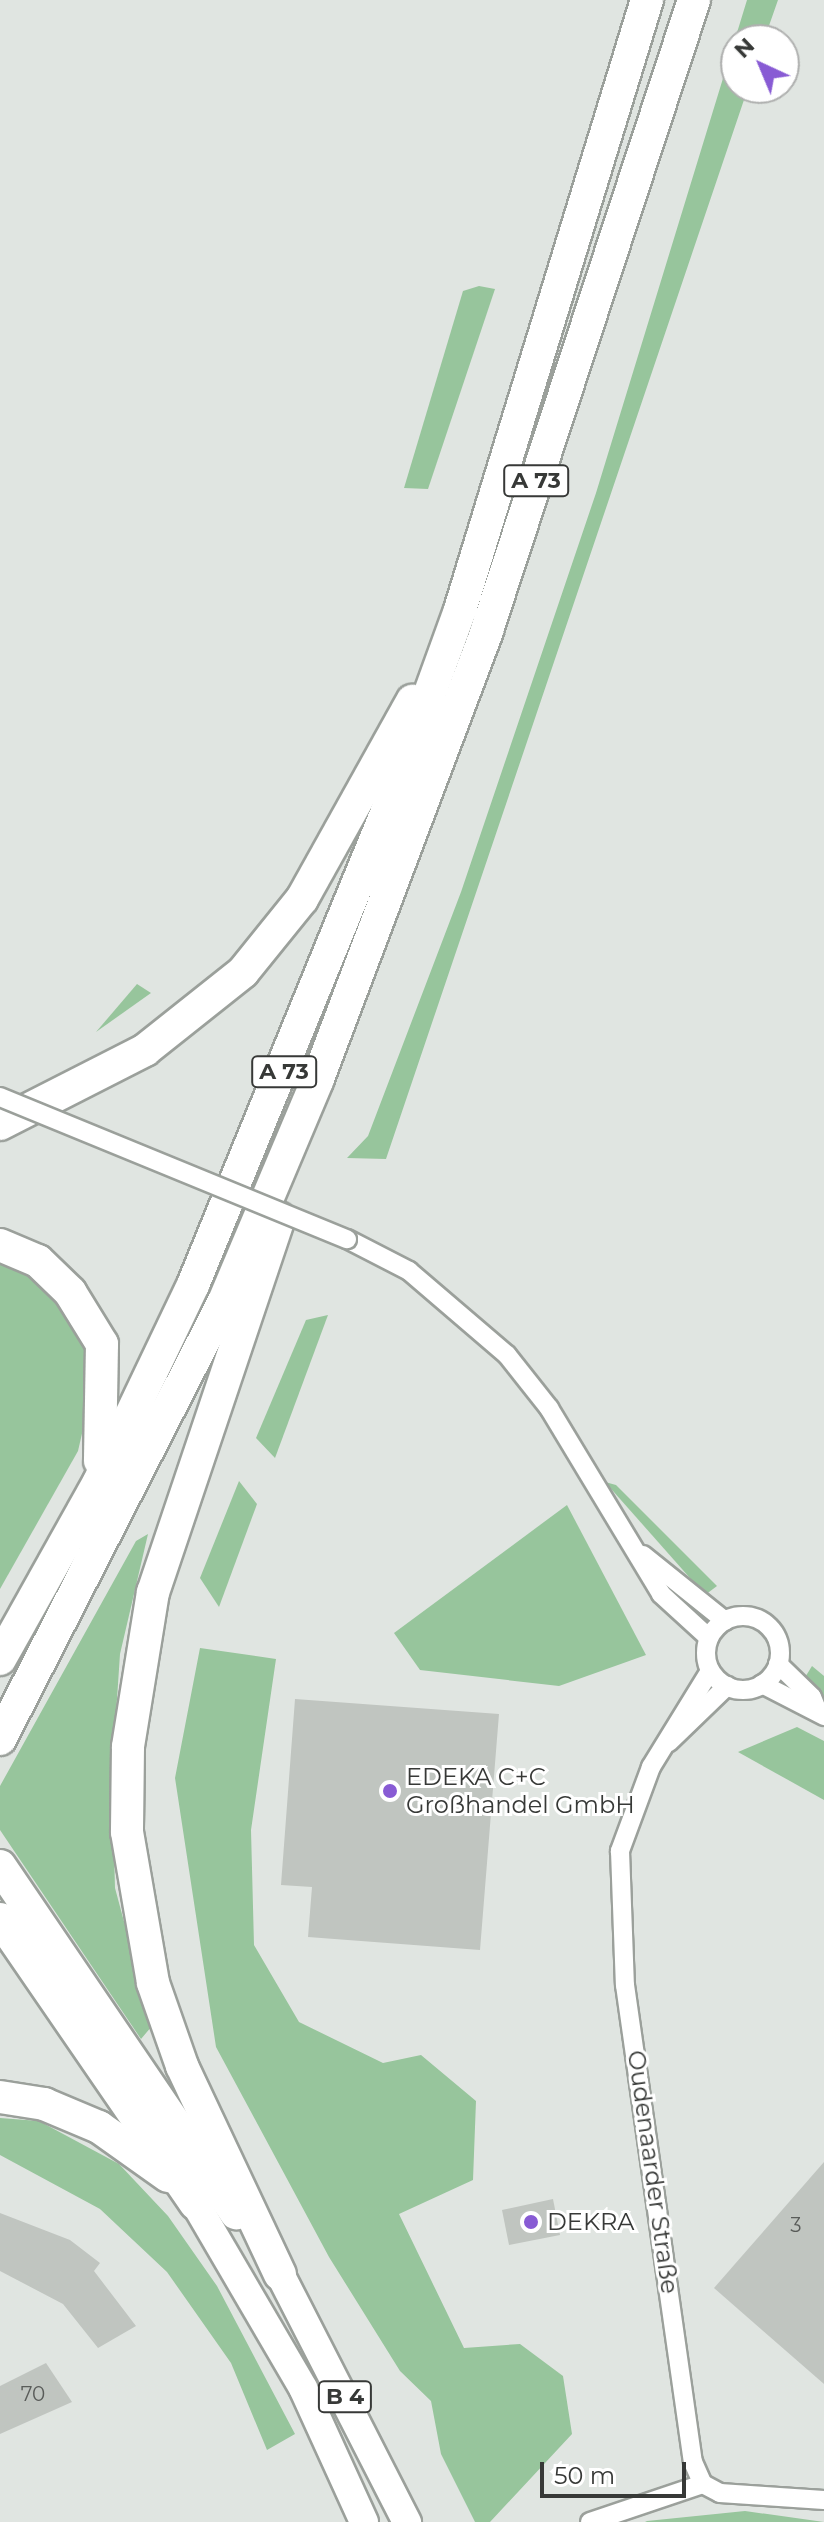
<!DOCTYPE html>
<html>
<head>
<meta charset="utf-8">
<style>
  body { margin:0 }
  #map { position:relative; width:824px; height:2522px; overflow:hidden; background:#e0e5e1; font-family:Montserrat,sans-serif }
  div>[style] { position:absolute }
  .green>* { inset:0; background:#97c59c }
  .building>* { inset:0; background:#c0c5c0 }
  .roads { filter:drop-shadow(2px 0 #9ba09b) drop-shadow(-2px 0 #9ba09b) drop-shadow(0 2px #9ba09b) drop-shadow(0 -2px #9ba09b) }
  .minor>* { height:18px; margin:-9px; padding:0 9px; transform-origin:9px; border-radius:9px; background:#fff }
  .minor>.ring { margin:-9px; padding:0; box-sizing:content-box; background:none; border:18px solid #fff; border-radius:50% }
  .trunk>* { height:28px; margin:-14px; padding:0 14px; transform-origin:14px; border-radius:14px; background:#fff }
  .motorway>* { height:32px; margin:-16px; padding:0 16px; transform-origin:16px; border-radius:16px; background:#fff }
  .bridges { filter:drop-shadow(2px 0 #9ba09b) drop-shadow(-2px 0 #9ba09b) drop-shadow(0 2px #9ba09b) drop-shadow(0 -2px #9ba09b) }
  .minor-bridge>* { height:18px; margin:-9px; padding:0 9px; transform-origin:9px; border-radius:9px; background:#fff }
  .dots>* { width:22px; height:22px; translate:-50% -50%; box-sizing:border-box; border:4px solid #fff; border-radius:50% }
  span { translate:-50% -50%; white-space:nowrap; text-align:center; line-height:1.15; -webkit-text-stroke:6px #fff; paint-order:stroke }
  .number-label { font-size:20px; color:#595c59 }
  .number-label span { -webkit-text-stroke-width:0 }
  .shield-label span { padding:2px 6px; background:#fff; border:2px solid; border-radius:6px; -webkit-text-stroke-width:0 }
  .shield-label { font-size:22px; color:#373937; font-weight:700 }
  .poi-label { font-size:24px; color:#373937 }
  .left { translate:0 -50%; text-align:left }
  .street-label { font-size:24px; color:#373937 }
  .north { position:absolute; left:720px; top:24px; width:80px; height:80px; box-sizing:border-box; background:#fff; border:2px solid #afb0af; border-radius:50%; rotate:316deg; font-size:22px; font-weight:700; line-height:32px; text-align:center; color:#373937 }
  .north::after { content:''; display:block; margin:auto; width:28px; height:36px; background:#885bd4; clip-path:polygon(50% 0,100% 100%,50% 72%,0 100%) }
  .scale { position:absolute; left:540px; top:2462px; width:146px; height:36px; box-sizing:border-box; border:4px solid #373937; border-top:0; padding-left:10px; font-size:24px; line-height:28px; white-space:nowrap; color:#373937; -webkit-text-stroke:6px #fff; paint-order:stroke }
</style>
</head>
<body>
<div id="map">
  <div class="green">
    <div style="clip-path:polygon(747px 0,778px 0,764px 40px,736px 40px,736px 88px,748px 88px,386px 1159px,347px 1158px,368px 1136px,461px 892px,596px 493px)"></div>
    <div style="clip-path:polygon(479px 286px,495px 289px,428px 489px,404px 488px,463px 291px)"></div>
    <div style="clip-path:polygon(137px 984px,151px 993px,96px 1032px)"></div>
    <div style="clip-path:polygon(0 1253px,45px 1277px,75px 1313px,94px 1381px,78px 1451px,0 1589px)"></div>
    <div style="clip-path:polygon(328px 1315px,275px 1458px,256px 1438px,306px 1320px)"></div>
    <div style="clip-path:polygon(239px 1481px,257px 1504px,219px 1607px,200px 1578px)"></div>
    <div style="clip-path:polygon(605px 1482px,616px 1485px,717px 1586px,705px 1595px)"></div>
    <div style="clip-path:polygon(567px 1505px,646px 1655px,559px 1686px,420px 1670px,394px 1633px)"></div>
    <div style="clip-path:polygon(148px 1534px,120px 1654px,112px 1774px,115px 1888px,152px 2026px,141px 2039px,0 1830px,0 1786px,136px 1541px)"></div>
    <div style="clip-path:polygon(200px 1648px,276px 1659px,251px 1830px,254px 1945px,299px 2022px,383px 2063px,421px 2055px,476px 2101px,473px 2180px,399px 2214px,464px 2348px,520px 2344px,563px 2376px,572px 2434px,490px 2522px,475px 2522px,441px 2454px,431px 2401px,400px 2371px,329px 2257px,216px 2047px,175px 1778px)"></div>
    <div style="clip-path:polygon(812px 1666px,824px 1676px,824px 1696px,804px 1679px)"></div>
    <div style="clip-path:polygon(797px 1727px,824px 1741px,824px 1800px,738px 1752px)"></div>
    <div style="clip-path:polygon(0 2118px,39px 2121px,119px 2164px,168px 2216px,217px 2286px,295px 2434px,267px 2450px,231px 2363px,167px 2272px,100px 2209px,0 2155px)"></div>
    <div style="clip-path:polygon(745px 2511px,824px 2522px,645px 2522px,647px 2521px)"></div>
  </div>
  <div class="building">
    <div style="clip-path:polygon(295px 1699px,499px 1714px,480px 1950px,308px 1937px,312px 1887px,281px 1885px)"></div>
    <div style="clip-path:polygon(824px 2162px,824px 2384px,714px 2288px)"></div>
    <div style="clip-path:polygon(553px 2199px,560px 2235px,509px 2245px,502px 2210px)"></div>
    <div style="clip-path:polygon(0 2213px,70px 2240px,100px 2263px,94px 2271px,136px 2326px,98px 2348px,63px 2304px,0 2271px)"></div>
    <div style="clip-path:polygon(46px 2363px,72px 2402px,0 2434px,0 2386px)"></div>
  </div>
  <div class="roads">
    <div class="minor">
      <div style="left:347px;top:1239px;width:70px;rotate:27.3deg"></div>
      <div style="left:409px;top:1271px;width:129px;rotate:40.6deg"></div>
      <div style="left:507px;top:1355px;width:68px;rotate:51.6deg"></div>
      <div style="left:549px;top:1408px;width:217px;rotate:58.9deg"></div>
      <div style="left:661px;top:1594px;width:65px;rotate:42.5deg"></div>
      <div style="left:643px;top:1555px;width:105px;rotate:38.8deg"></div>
      <div class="ring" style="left:706px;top:1616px;width:56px;height:56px"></div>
      <div style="left:778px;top:1664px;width:47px;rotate:44.1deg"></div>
      <div style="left:812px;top:1697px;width:16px;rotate:68deg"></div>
      <div style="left:710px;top:1671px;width:113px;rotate:121.6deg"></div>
      <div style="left:651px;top:1767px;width:90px;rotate:110.3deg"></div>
      <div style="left:620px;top:1851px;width:134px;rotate:87.9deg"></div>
      <div style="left:625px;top:1985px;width:482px;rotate:81.9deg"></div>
      <div style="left:693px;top:2462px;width:24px;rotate:66deg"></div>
      <div style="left:703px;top:2484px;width:19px;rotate:28deg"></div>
      <div style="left:720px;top:2493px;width:104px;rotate:3.9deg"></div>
      <div style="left:762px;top:1684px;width:70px;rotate:27.3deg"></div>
      <div style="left:669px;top:1742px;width:81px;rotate:-44deg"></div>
      <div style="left:590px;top:2522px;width:119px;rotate:-18.6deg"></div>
    </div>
    <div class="trunk">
      <div style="left:195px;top:2203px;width:214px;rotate:59.7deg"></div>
      <div style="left:303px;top:2388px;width:147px;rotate:65.5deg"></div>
      <div style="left:280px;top:2274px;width:279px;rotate:62.9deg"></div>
    </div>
    <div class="motorway">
      <div style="left:0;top:1124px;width:163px;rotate:-27deg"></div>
      <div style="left:145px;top:1050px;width:125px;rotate:-38.5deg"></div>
      <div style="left:243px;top:972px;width:94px;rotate:-51.1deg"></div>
      <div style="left:302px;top:899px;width:227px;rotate:-60.9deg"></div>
      <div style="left:279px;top:1218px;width:395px;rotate:108.6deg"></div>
      <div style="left:153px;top:1592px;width:157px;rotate:99.2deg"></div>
      <div style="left:128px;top:1747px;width:85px;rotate:90.7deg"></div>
      <div style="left:127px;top:1832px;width:153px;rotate:80.2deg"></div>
      <div style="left:153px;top:1983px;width:88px;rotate:70.7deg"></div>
      <div style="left:182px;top:2066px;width:230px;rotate:64.8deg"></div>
      <div style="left:0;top:1245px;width:41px;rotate:22.8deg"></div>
      <div style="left:38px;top:1261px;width:45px;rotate:44.1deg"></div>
      <div style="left:70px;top:1292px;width:61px;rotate:58.4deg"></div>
      <div style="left:102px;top:1344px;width:117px;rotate:91deg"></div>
      <div style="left:0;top:1659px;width:203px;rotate:-60.8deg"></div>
      <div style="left:99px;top:1482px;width:218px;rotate:-64.5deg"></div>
      <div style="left:193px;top:1285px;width:514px;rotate:-67.72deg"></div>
      <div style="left:388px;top:809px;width:212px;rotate:-70.1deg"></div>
      <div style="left:460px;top:610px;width:638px;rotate:-72.96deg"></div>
      <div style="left:0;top:1739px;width:494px;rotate:-62.9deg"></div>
      <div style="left:225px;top:1299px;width:237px;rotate:-67.1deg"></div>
      <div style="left:317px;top:1081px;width:482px;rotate:-69.3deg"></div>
      <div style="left:487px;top:630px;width:663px;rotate:-71.81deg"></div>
      <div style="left:0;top:1866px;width:420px;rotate:55.8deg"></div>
      <div style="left:0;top:1919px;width:345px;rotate:55.5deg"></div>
      <div style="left:0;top:2097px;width:45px;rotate:9deg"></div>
      <div style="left:44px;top:2104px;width:60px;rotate:22.7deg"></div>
      <div style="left:99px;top:2127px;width:85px;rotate:35.4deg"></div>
    </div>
  </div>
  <div class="bridges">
    <div class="minor-bridge">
      <div style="left:0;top:1097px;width:375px;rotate:22.3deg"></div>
    </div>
  </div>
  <div class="dots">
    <div style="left:390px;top:1791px;background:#885bd4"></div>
    <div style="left:531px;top:2222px;background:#885bd4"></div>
  </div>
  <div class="number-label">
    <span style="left:796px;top:2225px">3</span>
    <span style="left:33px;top:2394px">70</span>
  </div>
  <div class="shield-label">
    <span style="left:536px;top:481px">A 73</span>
    <span style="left:284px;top:1072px">A 73</span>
    <span style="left:345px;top:2397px">B 4</span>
  </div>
  <div class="poi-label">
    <span class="left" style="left:406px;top:1791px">EDEKA C+C<br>Großhandel GmbH</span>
    <span class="left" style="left:547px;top:2222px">DEKRA</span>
  </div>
  <div class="street-label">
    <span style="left:653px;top:2172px;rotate:82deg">Oudenaarder Straße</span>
  </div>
  <div class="north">N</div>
  <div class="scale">50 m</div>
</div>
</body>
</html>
